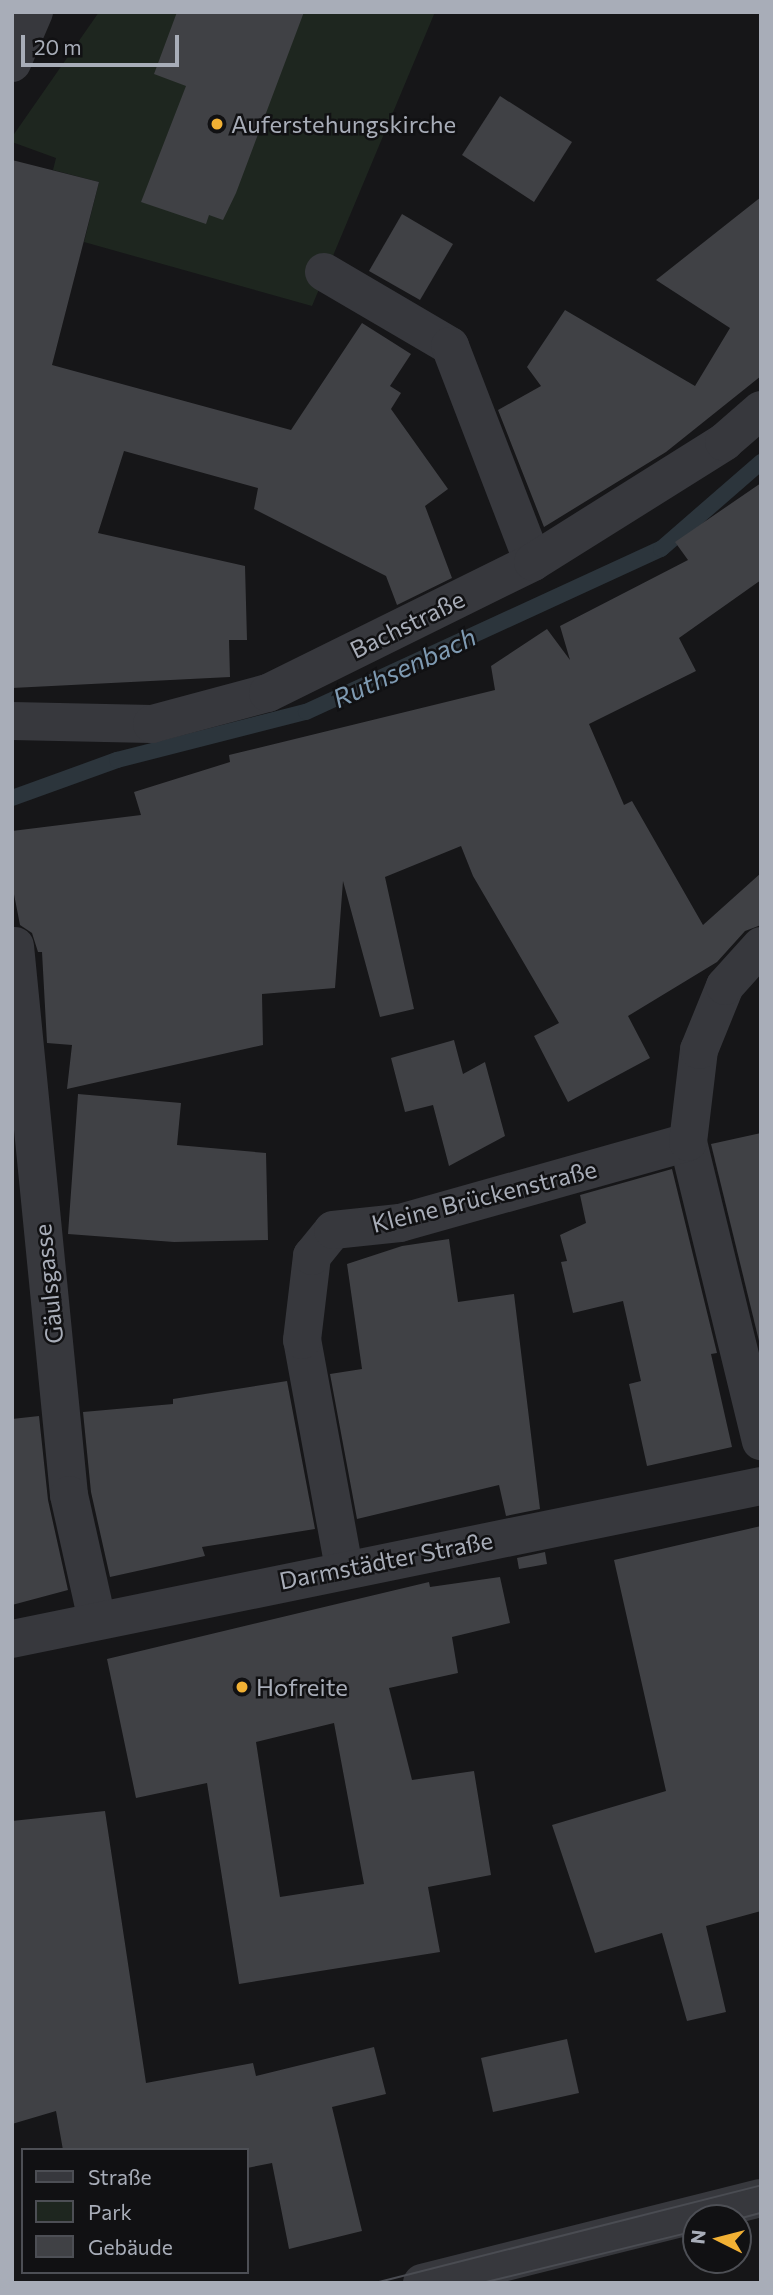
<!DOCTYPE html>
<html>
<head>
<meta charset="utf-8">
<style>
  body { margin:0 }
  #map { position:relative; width:773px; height:2295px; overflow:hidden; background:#161618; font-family:Commissioner,sans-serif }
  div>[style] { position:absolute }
  .green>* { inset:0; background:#1e261f }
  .stream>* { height:16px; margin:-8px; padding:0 8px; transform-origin:8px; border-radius:8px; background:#2c353c }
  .building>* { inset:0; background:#404145 }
  .minor>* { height:38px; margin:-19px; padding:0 19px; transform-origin:19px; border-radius:19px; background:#37383d }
  .tertiary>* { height:38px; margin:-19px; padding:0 19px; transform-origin:19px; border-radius:19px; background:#37383d }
  .tram>* { height:2px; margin:-1px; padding:0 1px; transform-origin:1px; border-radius:1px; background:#4a4c52 }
  .dots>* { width:19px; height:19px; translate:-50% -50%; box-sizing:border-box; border:4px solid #111113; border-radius:50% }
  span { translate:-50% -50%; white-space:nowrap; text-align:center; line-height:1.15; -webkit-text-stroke:5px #111113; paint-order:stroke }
  .poi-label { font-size:24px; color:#a8adb8 }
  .left { translate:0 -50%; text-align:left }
  .street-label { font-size:24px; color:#a8adb8 }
  .water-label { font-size:26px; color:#7f9bb3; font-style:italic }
  .frame { position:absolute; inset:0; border:14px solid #a8adb8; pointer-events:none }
  .legend { position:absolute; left:21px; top:2148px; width:228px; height:126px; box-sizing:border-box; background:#111113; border:2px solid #4d4f55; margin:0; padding:9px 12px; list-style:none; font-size:21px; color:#a8adb8 }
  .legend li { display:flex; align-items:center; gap:14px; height:35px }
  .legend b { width:35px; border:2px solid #4d4f55 }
  .north { position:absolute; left:682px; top:2204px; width:70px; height:70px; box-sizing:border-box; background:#111113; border:2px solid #4d4f55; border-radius:50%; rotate:276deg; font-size:19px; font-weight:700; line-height:28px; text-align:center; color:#a8adb8 }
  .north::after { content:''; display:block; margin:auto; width:24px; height:32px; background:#f2b134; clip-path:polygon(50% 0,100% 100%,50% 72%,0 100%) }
  .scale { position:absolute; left:21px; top:35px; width:158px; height:32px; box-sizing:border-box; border:4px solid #a8adb8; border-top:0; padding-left:9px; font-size:21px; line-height:24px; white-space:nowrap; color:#a8adb8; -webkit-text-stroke:5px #111113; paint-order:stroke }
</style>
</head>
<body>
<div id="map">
  <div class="green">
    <div style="clip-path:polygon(99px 12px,435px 12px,312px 306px,84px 242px,99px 182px,53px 170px,56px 158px,12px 142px,12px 137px)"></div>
  </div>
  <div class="stream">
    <div style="left:12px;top:798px;width:112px;rotate:-19.9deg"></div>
    <div style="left:117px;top:760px;width:195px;rotate:-14.3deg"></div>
    <div style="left:306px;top:712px;width:391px;rotate:-24.7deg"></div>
    <div style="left:661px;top:549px;width:133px;rotate:-41deg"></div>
  </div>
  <div class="building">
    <div style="clip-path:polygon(177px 12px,304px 12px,236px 193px,223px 220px,209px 215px,206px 224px,141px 202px,186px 86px,154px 74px)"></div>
    <div style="clip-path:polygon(500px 96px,572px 142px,534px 202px,462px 155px)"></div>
    <div style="clip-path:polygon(12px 160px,99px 182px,52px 365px,291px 430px,362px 323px,411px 354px,390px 386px,401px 393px,391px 409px,448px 489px,425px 506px,452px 578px,397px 605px,386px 576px,254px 509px,258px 488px,124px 451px,98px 533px,245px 566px,247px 640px,229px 640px,230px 677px,12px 688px)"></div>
    <div style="clip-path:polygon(761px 197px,761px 376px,666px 452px,544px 527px,498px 410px,541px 386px,527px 367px,565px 310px,695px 386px,730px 328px,656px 280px)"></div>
    <div style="clip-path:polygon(402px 214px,453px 244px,420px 300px,369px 271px)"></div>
    <div style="clip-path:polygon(761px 483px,761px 580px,679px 638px,696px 671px,589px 724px,624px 805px,632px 801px,703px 925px,761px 873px,761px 925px,745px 931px,717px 962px,628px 1016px,650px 1058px,568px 1102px,534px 1036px,559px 1023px,473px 876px,461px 846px,385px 877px,414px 1009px,380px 1017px,343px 881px,335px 988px,262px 994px,263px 1045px,67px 1089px,72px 1045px,47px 1043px,42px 952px,38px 952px,32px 933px,20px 925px,12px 884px,12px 831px,141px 815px,134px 792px,230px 762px,229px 755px,495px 690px,491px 666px,547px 629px,570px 660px,560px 626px,688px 560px,675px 542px)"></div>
    <div style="clip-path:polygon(454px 1040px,463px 1074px,485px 1062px,505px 1136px,449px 1166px,433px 1105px,405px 1112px,391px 1058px)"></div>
    <div style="clip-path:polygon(78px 1094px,181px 1103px,177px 1145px,266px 1153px,268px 1240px,174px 1242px,68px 1234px)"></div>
    <div style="clip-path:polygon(761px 1133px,761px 1344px,760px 1345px,711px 1144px)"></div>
    <div style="clip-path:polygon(672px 1169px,717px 1353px,711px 1354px,732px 1447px,647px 1466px,629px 1384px,641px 1381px,623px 1301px,573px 1313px,561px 1262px,567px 1261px,560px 1235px,586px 1223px,580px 1195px)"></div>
    <div style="clip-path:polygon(449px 1239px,458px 1302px,514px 1294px,540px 1509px,506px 1516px,499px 1485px,357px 1519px,330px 1374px,362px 1369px,347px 1264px,402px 1246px)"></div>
    <div style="clip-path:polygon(287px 1381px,315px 1529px,202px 1547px,205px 1556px,110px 1577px,91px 1492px,83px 1412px,173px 1404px,173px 1399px)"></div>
    <div style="clip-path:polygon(39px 1416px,48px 1500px,68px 1590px,12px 1605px,12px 1419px)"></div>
    <div style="clip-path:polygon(761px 1526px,761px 1911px,706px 1926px,726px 2012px,687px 2021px,662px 1933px,595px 1953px,552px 1825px,666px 1791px,614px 1560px)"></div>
    <div style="clip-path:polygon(545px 1552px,547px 1564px,519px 1569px,517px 1558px)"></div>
    <div style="clip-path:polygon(evenodd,500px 1577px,510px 1623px,452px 1637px,458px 1673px,389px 1688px,412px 1780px,474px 1771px,491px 1875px,428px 1887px,440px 1952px,239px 1984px,207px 1783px,136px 1798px,107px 1659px,429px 1582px,430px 1587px,500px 1577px,334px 1723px,364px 1884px,280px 1897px,256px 1742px,334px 1723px)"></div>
    <div style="clip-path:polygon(105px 1811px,146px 2083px,253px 2063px,256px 2076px,374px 2047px,386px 2094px,332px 2107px,362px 2231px,289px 2249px,272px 2163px,247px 2168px,247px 2150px,63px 2150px,56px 2111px,12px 2124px,12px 1821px)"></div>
    <div style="clip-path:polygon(567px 2039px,579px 2093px,493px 2112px,481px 2058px)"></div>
  </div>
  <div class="minor">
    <div style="left:324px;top:272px;width:146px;rotate:30.4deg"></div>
    <div style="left:450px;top:346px;width:231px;rotate:69deg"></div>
    <div style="left:12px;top:721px;width:140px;rotate:1.2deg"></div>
    <div style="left:152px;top:724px;width:120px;rotate:-15deg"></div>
    <div style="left:268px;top:693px;width:296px;rotate:-26.3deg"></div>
    <div style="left:533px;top:562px;width:226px;rotate:-32.1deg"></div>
    <div style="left:724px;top:442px;width:49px;rotate:-40.9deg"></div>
    <div style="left:15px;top:946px;width:552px;rotate:84.38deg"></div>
    <div style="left:69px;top:1495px;width:128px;rotate:77.4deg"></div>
    <div style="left:688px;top:1142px;width:308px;rotate:76.3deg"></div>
    <div style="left:344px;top:1568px;width:232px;rotate:-100.4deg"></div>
    <div style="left:302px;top:1340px;width:85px;rotate:-83.2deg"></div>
    <div style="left:312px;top:1256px;width:33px;rotate:-51deg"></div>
    <div style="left:333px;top:1230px;width:67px;rotate:-6deg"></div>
    <div style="left:400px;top:1223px;width:299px;rotate:-15.7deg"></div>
    <div style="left:688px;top:1142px;width:93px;rotate:-83.2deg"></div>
    <div style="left:699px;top:1050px;width:69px;rotate:-67.9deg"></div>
    <div style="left:725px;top:986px;width:54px;rotate:-48deg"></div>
    <div style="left:12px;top:1639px;width:764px;rotate:-11.55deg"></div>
  </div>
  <div class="tertiary">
    <div style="left:12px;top:63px;width:56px;rotate:-66.7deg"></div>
    <div style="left:422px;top:2283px;width:349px;rotate:-14.1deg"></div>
  </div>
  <div class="tram">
    <div style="left:738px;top:2219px;width:24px;rotate:-15deg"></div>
    <div style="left:375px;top:2283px;width:398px;rotate:-14.2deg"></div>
    <div style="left:482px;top:2283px;width:220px;rotate:-13.7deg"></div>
  </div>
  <div class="dots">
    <div style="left:217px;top:124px;background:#f2b134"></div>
    <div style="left:242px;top:1687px;background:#f2b134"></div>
  </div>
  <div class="poi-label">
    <span class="left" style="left:231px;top:124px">Auferstehungskirche</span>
    <span class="left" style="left:256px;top:1687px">Hofreite</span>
  </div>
  <div class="street-label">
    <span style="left:407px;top:624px;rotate:-26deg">Bachstraße</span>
    <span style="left:484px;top:1196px;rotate:-14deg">Kleine Brückenstraße</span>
    <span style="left:48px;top:1284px;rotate:-96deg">Gäulsgasse</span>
    <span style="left:386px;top:1560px;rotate:-11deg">Darmstädter Straße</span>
  </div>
  <div class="water-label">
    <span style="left:404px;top:667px;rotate:-25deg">Ruthsenbach</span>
  </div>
  <div class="frame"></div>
  <ul class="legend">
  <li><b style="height:9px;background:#37383d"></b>Straße</li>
  <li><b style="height:19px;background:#1e261f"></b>Park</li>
  <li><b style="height:19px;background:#404145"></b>Gebäude</li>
  </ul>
  <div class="north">N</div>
  <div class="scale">20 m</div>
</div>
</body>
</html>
